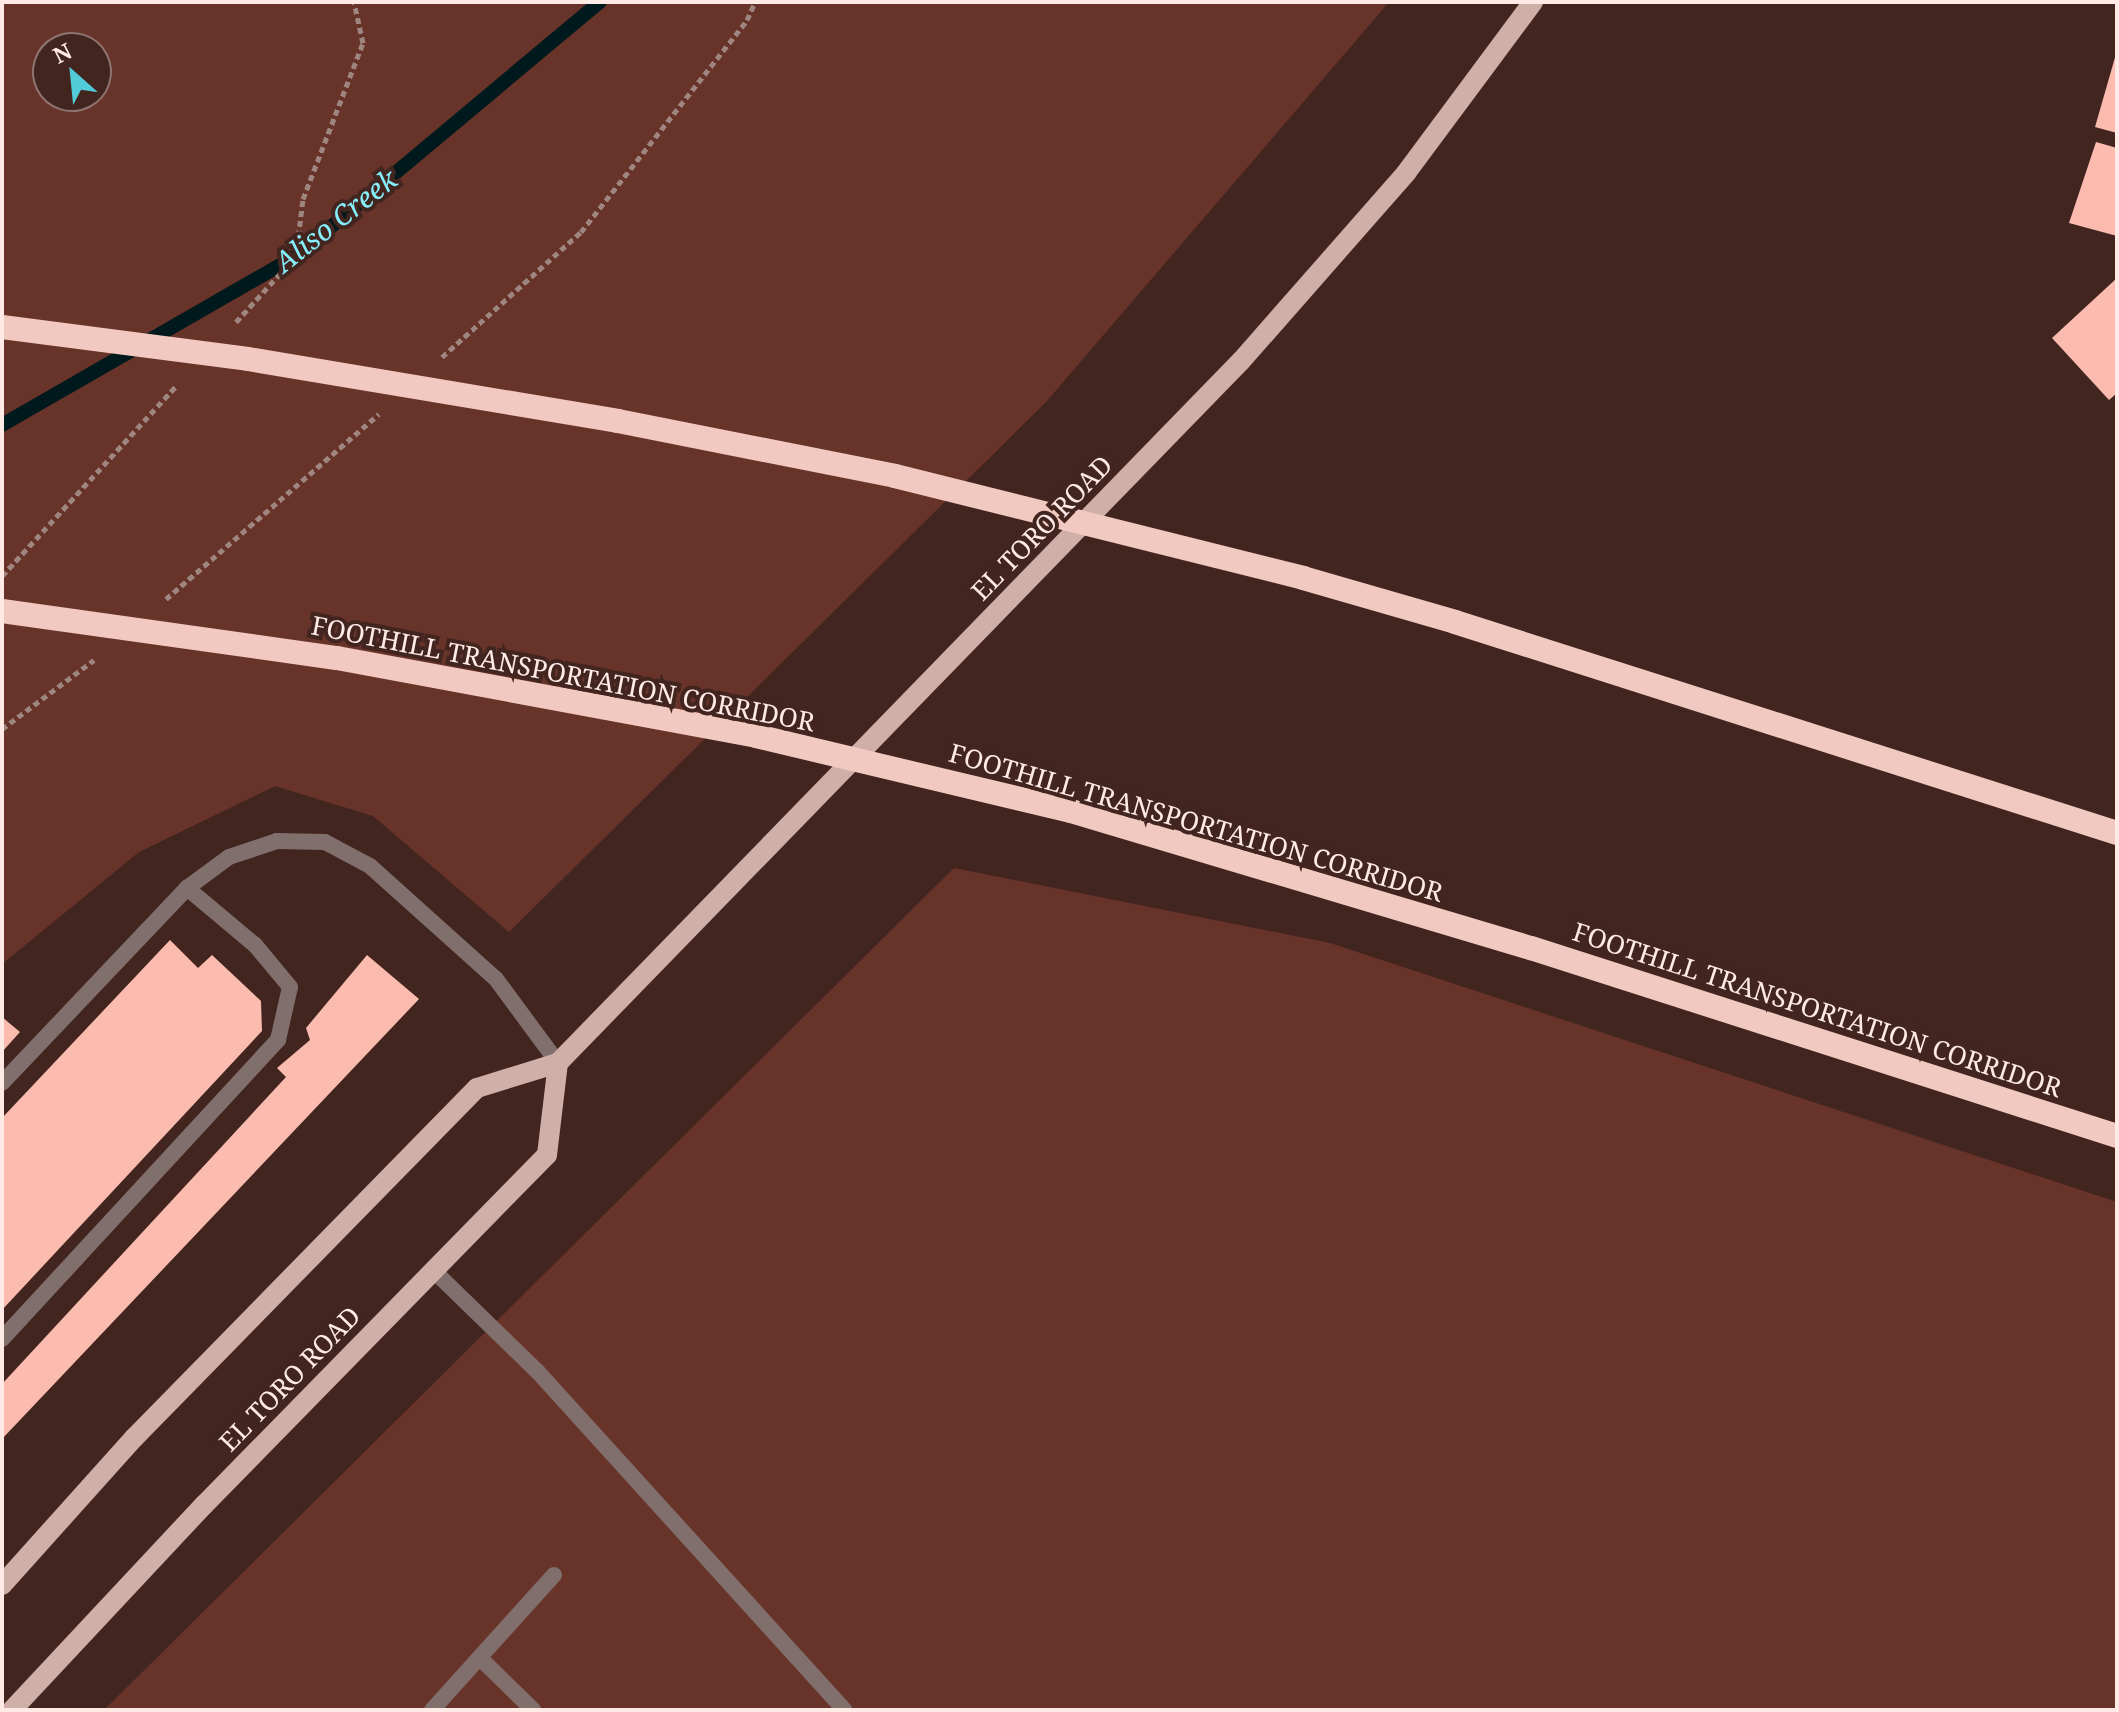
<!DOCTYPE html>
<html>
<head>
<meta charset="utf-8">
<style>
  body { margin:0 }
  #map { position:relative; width:2119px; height:1712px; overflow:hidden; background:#432520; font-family:"Noto Serif",serif }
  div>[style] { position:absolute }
  .green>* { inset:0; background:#68342a }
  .stream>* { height:14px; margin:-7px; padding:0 7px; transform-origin:7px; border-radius:7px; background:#00191c }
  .building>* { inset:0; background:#fbbcaf }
  .path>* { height:5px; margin-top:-2.5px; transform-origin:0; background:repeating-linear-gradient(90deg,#9e8580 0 6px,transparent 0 10px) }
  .service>* { height:16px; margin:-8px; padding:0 8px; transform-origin:8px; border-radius:8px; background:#806f6c }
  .primary>* { height:20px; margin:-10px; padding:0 10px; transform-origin:10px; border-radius:10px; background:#d0afa8 }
  .motorway>* { height:24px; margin:-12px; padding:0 12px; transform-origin:12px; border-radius:12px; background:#f1c9c0 }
  .motorway-bridge>* { height:24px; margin:-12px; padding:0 12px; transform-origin:12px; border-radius:12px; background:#f1c9c0 }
  span { translate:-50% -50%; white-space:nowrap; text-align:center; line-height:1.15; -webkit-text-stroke:8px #432520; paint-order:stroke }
  .street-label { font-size:26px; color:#ffeae6 }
  .water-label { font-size:28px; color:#86effc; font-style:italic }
  .frame { position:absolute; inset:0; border:4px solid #ffeae6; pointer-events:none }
  .north { position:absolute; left:32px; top:32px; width:80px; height:80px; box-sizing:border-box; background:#432520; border:2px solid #8e746f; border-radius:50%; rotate:333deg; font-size:22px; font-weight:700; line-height:32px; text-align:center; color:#ffeae6 }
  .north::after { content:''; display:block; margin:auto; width:28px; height:36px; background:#52cbd9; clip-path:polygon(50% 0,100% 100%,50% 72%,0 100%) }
</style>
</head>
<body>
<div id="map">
  <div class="green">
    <div style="clip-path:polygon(evenodd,2px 2px,1389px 2px,1046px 402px,509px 932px,373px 816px,275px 786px,139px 852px,2px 964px,2px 2px,48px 48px,96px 48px,96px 96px,48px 96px,48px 48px)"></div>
    <div style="clip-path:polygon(954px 868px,1330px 943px,2117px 1202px,2117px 1710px,104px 1710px)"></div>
  </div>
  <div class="stream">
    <div style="left:2px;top:425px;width:339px;rotate:-29.9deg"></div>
    <div style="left:296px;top:256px;width:396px;rotate:-39.9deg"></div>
  </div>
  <div class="building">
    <div style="clip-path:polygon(2116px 54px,2117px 54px,2117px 133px,2095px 127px)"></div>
    <div style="clip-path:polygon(2096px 142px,2117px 148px,2117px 236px,2069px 223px)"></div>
    <div style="clip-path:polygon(2117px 278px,2117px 393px,2109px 400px,2052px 338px)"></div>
    <div style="clip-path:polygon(170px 940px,198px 968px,212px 955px,261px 1001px,262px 1031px,2px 1310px,2px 1118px)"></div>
    <div style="clip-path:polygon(367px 955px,419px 999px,2px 1439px,2px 1384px,286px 1077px,277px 1068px,310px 1040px,306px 1028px)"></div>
    <div style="clip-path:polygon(2px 1017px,20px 1032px,2px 1052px)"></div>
  </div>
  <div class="path">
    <div style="left:236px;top:322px;width:89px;rotate:-47.7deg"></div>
    <div style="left:296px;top:256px;width:57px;rotate:-83deg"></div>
    <div style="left:303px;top:199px;width:167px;rotate:-69deg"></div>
    <div style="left:363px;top:43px;width:42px;rotate:-102.4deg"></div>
    <div style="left:442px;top:357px;width:187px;rotate:-42deg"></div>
    <div style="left:581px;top:232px;width:269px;rotate:-51.9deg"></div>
    <div style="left:747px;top:20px;width:20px;rotate:-66deg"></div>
    <div style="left:2px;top:576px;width:259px;rotate:-47.5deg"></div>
    <div style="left:166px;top:599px;width:282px;rotate:-41deg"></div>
    <div style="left:2px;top:729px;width:115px;rotate:-36.9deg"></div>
  </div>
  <div class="service">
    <div style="left:2px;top:1083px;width:269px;rotate:-46.5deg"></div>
    <div style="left:187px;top:888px;width:52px;rotate:-36.4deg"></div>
    <div style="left:229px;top:857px;width:51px;rotate:-18.4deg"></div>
    <div style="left:277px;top:841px;width:48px;rotate:1.2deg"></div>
    <div style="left:325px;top:842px;width:51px;rotate:28.1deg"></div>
    <div style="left:370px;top:866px;width:169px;rotate:41.9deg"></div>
    <div style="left:496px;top:979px;width:104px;rotate:53.6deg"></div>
    <div style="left:433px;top:1270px;width:146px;rotate:44.2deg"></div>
    <div style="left:538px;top:1372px;width:456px;rotate:47.8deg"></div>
    <div style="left:2px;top:1339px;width:407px;rotate:-47.3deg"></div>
    <div style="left:278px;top:1040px;width:54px;rotate:-77.2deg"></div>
    <div style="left:290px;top:987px;width:55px;rotate:-129.8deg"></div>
    <div style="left:255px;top:945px;width:89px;rotate:-140deg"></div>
    <div style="left:481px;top:1659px;width:73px;rotate:44.4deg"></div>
    <div style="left:432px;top:1710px;width:182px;rotate:-47.9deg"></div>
  </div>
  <div class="primary">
    <div style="left:2px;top:1585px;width:198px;rotate:-48.1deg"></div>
    <div style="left:134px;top:1438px;width:490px;rotate:-45.6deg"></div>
    <div style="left:477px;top:1088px;width:85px;rotate:-17.2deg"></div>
    <div style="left:558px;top:1063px;width:979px;rotate:-45.79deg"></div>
    <div style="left:1241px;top:361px;width:250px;rotate:-48.7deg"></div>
    <div style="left:1406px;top:173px;width:213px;rotate:-53.4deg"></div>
    <div style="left:12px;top:1710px;width:281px;rotate:-46.9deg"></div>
    <div style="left:204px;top:1505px;width:490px;rotate:-45.6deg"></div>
    <div style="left:547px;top:1155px;width:93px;rotate:-83.2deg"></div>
  </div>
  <div class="motorway">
    <div style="left:1303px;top:578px;width:158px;rotate:16.1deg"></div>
    <div style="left:1455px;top:622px;width:695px;rotate:17.68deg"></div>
    <div style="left:1071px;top:811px;width:480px;rotate:16.6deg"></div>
    <div style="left:1531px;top:948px;width:615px;rotate:17.79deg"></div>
  </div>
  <div class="motorway-bridge">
    <div style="left:2px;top:327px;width:248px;rotate:7.4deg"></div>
    <div style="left:248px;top:359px;width:375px;rotate:9.5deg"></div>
    <div style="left:618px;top:421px;width:282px;rotate:11.2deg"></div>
    <div style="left:895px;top:476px;width:421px;rotate:14deg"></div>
    <div style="left:2px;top:611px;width:338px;rotate:8deg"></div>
    <div style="left:337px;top:658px;width:426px;rotate:10.5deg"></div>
    <div style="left:756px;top:736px;width:324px;rotate:13.4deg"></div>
  </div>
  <div class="street-label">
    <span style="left:1042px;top:528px;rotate:-46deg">EL TORO ROAD</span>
    <span style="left:563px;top:674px;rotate:11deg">FOOTHILL TRANSPORTATION CORRIDOR</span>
    <span style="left:1196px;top:823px;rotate:16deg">FOOTHILL TRANSPORTATION CORRIDOR</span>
    <span style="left:1817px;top:1010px;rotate:18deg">FOOTHILL TRANSPORTATION CORRIDOR</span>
    <span style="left:290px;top:1379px;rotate:-46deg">EL TORO ROAD</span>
  </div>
  <div class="water-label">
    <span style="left:335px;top:220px;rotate:-38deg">Aliso Creek</span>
  </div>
  <div class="frame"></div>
  <div class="north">N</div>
</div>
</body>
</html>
